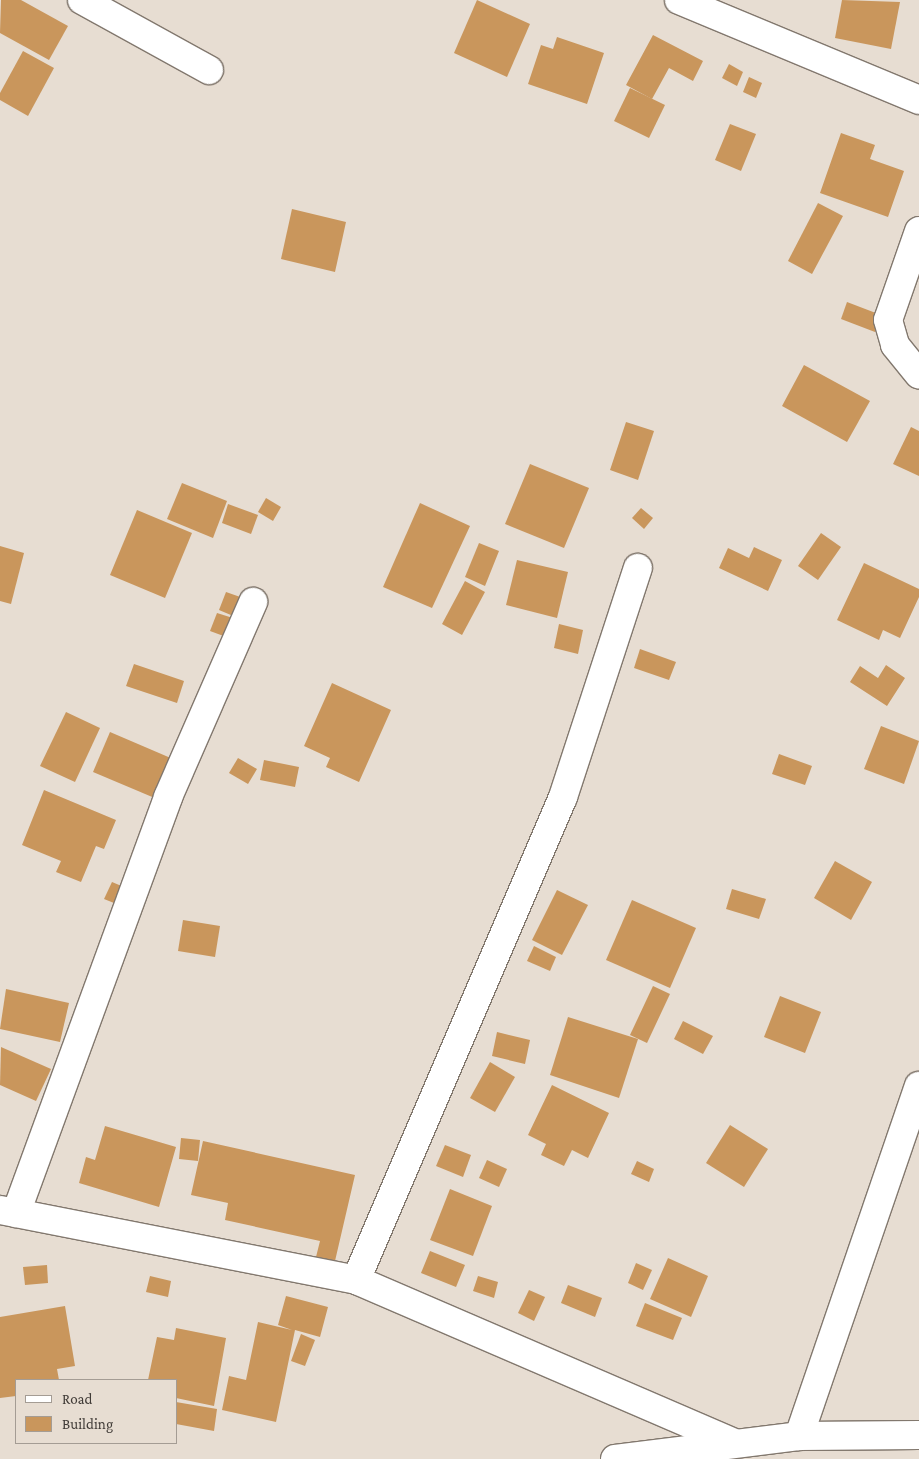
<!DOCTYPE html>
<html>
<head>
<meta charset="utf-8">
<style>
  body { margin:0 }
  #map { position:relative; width:919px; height:1459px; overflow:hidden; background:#e7ddd2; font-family:"Crimson Pro",serif }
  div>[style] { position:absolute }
  .building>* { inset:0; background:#c9965c }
  .roads { filter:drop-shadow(1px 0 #82786e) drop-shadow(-1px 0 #82786e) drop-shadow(0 1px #82786e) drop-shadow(0 -1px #82786e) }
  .minor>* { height:28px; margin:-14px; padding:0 14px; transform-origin:14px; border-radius:14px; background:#fff }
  span { translate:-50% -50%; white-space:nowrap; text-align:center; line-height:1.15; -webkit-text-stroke:4px #e7ddd2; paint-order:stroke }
  .legend { position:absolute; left:15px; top:1379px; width:162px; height:65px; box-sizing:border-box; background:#e7ddd2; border:1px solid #a49c94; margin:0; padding:6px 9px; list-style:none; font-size:15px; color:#403b37 }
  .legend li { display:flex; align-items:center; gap:10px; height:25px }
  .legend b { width:25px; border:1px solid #a49c94 }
</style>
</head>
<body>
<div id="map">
  <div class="building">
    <div style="clip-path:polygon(1px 0,21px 0,68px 26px,49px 60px,0 33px)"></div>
    <div style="clip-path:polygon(477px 0,530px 24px,507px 77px,454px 53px)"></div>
    <div style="clip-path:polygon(842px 0,900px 2px,891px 49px,835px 38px)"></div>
    <div style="clip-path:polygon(653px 35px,703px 61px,693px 81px,669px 68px,652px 99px,626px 85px)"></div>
    <div style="clip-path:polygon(557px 37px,604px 53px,587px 104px,528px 84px,541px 45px,553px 49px)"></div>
    <div style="clip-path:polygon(23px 51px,54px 68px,28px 116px,0 100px,0 93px)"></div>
    <div style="clip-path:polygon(729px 64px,743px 72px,737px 86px,722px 78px)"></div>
    <div style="clip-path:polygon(749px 77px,762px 83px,756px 98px,743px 92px)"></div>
    <div style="clip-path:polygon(630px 88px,665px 105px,649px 138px,614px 121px)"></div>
    <div style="clip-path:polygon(730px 124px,756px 134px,741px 171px,715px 160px)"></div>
    <div style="clip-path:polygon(841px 133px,875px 145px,870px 159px,904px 171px,888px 217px,820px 193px)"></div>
    <div style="clip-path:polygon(818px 203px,843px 216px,812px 274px,788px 261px)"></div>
    <div style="clip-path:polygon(292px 209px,346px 222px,335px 272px,281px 259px)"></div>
    <div style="clip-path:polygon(847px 302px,881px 315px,875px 332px,841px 319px)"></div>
    <div style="clip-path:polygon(804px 365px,870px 401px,847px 442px,782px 406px)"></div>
    <div style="clip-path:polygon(626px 422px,654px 431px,638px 480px,610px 470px)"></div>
    <div style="clip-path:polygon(911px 427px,919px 431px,919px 476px,893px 464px)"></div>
    <div style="clip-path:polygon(530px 464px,589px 488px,564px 548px,505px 524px)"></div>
    <div style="clip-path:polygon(182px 483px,227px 501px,213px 538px,167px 519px)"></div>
    <div style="clip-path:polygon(266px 498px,281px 507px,273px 521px,258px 512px)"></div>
    <div style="clip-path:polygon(420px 503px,470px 526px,432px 608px,383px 587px)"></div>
    <div style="clip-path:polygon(228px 504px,258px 515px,251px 534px,222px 523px)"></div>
    <div style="clip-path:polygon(641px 508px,653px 518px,644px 529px,632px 518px)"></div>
    <div style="clip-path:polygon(137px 510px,192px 533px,165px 598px,110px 575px)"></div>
    <div style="clip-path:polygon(821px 533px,841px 547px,818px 580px,798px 566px)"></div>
    <div style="clip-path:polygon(479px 543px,499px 551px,485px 586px,465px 577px)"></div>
    <div style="clip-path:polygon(0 546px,24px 553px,11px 604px,0 601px)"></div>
    <div style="clip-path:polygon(754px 547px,782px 560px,768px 591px,719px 568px,728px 548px,749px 558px)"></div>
    <div style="clip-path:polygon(517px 560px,568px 572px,557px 618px,506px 605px)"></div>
    <div style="clip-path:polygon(864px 563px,919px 589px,919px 597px,900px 638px,883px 630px,879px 640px,837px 620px)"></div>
    <div style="clip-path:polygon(465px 581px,485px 592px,462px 635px,442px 624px)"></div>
    <div style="clip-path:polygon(226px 592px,246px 599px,238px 618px,219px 610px)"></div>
    <div style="clip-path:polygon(217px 613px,236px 619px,229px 638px,210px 631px)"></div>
    <div style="clip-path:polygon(559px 624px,583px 630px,578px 654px,554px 648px)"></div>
    <div style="clip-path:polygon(640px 649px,676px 662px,669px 680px,634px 668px)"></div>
    <div style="clip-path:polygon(134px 664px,184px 681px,177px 703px,126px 686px)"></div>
    <div style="clip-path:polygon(886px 665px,905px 678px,887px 706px,850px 682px,860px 666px,878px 678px)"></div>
    <div style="clip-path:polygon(332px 683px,391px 710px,359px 782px,326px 767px,330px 758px,304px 746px)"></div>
    <div style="clip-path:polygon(66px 712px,100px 728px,75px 782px,40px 766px)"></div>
    <div style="clip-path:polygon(881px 726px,919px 741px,904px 784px,864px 769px)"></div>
    <div style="clip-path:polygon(110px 732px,173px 759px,157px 799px,93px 772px)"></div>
    <div style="clip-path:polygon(779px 754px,812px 766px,805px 785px,772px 774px)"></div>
    <div style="clip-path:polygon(238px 758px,257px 769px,248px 784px,229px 773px)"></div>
    <div style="clip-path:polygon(264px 760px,299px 767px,295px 787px,260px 780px)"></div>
    <div style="clip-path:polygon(44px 790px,116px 820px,104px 849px,96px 846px,81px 882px,56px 872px,61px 861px,22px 845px)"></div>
    <div style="clip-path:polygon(835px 861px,872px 882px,851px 920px,814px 898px)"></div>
    <div style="clip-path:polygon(112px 882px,131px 890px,124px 907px,104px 899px)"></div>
    <div style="clip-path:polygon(732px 889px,766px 899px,759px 919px,726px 909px)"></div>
    <div style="clip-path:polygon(557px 890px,588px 905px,562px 955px,532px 940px)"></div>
    <div style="clip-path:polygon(632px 900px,696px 928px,670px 988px,606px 960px)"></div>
    <div style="clip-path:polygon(183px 920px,220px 926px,215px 957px,178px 951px)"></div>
    <div style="clip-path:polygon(534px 946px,556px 957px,550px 971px,527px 961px)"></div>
    <div style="clip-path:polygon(653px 986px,670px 994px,647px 1043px,630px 1035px)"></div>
    <div style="clip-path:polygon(6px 989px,69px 1003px,60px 1042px,0 1029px)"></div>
    <div style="clip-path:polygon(780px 996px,821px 1012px,805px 1053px,764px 1037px)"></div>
    <div style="clip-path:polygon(568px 1017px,638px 1039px,619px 1098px,550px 1075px)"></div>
    <div style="clip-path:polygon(683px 1021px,713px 1036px,703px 1054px,674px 1039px)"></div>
    <div style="clip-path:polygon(497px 1032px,530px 1040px,525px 1064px,492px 1056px)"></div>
    <div style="clip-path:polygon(1px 1047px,51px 1069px,36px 1101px,0 1085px)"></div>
    <div style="clip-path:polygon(490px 1062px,515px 1077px,495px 1112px,470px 1098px)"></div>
    <div style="clip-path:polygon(552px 1085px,609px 1113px,588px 1158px,572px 1150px,564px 1166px,541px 1155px,546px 1144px,528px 1135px)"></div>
    <div style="clip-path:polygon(730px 1125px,768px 1149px,744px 1187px,706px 1163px)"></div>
    <div style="clip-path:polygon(105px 1126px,176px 1147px,159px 1207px,79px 1183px,86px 1157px,95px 1160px)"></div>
    <div style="clip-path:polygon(181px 1138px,200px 1140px,198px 1161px,179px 1159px)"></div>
    <div style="clip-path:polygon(203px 1141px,355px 1175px,335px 1261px,316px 1257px,320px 1241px,225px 1220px,228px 1203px,191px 1195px)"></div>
    <div style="clip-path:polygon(445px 1145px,471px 1155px,463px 1177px,436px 1166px)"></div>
    <div style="clip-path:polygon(487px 1160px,507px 1169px,499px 1187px,479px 1178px)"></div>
    <div style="clip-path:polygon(637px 1161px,654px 1169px,649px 1182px,631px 1174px)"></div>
    <div style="clip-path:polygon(450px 1189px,492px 1206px,473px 1256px,430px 1240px)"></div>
    <div style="clip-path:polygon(430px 1251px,465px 1265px,456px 1287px,421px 1273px)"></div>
    <div style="clip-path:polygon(668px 1258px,708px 1276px,691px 1317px,650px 1299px)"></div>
    <div style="clip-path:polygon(636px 1263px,652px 1270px,643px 1290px,628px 1283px)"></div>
    <div style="clip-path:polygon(47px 1265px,48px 1283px,25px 1285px,23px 1267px)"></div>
    <div style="clip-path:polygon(150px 1276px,171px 1281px,168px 1297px,146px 1292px)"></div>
    <div style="clip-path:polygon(478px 1276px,498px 1282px,494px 1298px,473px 1291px)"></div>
    <div style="clip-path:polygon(568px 1285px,602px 1298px,595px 1317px,561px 1303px)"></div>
    <div style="clip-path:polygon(529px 1290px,545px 1297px,534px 1321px,518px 1313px)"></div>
    <div style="clip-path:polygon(286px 1296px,328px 1307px,320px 1337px,295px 1330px,276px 1422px,222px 1410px,229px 1376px,246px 1380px,258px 1322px,292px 1330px,278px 1325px)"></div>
    <div style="clip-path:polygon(645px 1303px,682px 1318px,673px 1340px,636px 1326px)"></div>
    <div style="clip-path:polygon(65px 1306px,75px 1366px,57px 1369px,59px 1380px,16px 1380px,16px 1396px,0 1398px,0 1317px)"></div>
    <div style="clip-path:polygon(176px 1328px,226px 1338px,214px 1406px,176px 1398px,176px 1380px,148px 1380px,157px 1337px,174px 1340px)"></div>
    <div style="clip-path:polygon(301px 1334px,315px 1340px,305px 1366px,291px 1361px)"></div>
    <div style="clip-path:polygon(176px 1402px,217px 1409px,214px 1431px,176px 1424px)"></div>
  </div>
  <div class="roads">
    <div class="minor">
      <div style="left:82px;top:0;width:145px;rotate:28.9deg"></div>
      <div style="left:679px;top:0;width:260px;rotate:22.6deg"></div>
      <div style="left:919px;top:231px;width:94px;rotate:109.2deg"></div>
      <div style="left:888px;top:320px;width:26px;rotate:74deg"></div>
      <div style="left:895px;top:345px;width:38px;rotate:51deg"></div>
      <div style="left:0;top:1210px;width:363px;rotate:11.1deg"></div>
      <div style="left:356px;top:1280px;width:409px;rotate:23.3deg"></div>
      <div style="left:16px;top:1213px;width:443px;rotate:-69.9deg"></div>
      <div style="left:168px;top:797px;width:213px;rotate:-66.4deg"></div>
      <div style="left:356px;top:1280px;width:525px;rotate:-66.8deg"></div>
      <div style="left:563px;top:797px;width:241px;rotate:-71.9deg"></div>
      <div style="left:799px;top:1436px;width:120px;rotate:-0.5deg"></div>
      <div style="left:615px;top:1459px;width:185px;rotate:-7.1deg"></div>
      <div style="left:799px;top:1436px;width:370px;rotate:-71.1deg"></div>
    </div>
  </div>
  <ul class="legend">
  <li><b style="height:6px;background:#fff"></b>Road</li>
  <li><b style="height:14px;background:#c9965c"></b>Building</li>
  </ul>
</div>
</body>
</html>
